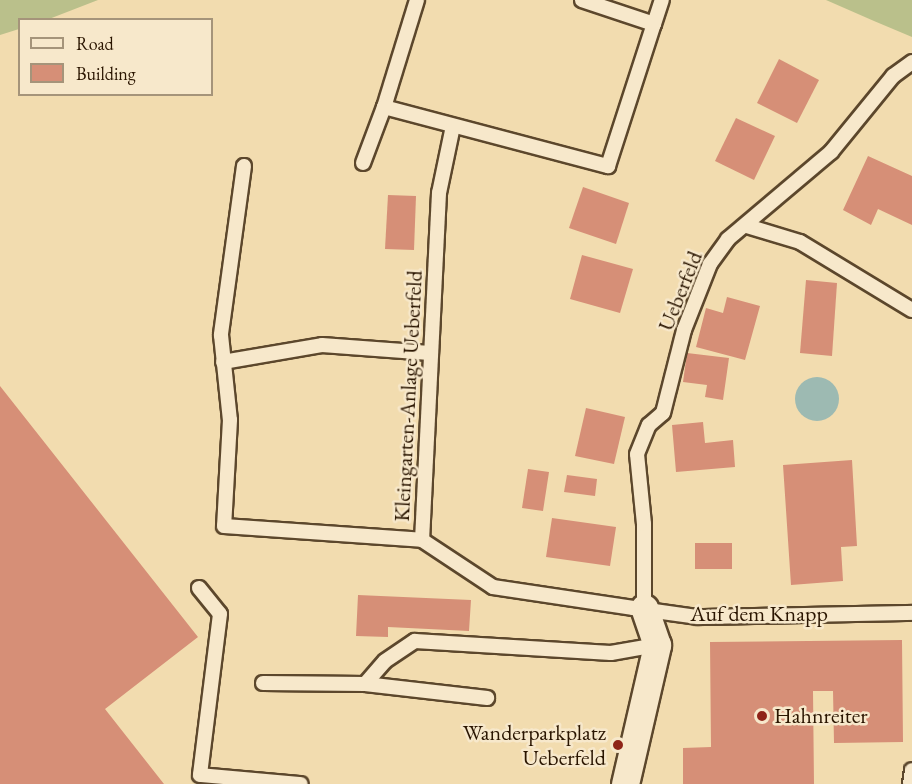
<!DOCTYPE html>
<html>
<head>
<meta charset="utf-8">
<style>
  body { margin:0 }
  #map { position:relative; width:912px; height:784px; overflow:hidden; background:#f2dcaf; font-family:"EB Garamond",serif }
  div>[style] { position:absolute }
  .green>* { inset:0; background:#bac08b }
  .water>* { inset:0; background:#9dbab2 }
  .round { border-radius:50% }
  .building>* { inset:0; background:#d68f77 }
  .roads { filter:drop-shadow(2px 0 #5c472c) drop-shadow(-2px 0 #5c472c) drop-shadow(0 2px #5c472c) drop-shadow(0 -2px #5c472c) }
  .service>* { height:14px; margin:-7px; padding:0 7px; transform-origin:7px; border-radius:7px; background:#f7e8cb }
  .minor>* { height:27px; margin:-13.5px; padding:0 13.5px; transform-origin:13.5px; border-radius:13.5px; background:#f7e8cb }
  .dots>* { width:16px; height:16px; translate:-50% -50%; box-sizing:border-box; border:3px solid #f7e8cb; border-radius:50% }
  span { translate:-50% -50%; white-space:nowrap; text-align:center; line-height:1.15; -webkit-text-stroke:5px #f7e8cb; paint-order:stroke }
  .street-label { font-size:22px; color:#2a1500 }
  .poi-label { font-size:22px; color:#2a1500 }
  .left { translate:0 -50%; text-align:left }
  .right { translate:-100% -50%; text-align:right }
  .legend { position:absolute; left:18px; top:18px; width:195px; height:78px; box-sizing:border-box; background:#f7e8cb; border:2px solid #a5947a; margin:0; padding:8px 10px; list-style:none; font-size:18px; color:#2a1500 }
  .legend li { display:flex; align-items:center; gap:12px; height:30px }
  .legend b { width:30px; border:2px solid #a5947a }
</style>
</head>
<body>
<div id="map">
  <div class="green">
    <div style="clip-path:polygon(0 0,98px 0,49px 19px,20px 20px,19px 29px,0 35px)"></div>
    <div style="clip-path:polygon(826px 0,912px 0,912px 37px,874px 21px)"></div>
  </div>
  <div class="water">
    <div class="round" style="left:795px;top:377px;width:44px;height:44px"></div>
  </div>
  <div class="building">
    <div style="clip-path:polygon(779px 59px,819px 80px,797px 123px,757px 103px)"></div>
    <div style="clip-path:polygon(736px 118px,775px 136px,754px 180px,715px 161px)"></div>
    <div style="clip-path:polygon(868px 156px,912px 176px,912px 225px,878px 209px,871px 225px,843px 210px)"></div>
    <div style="clip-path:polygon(583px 187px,629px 203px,616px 244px,569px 228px)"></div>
    <div style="clip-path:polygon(388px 195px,416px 196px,414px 250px,385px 249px)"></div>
    <div style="clip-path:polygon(582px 255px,633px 269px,620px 313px,570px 299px)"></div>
    <div style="clip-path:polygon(806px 280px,837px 283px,832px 356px,800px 353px)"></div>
    <div style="clip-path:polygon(727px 297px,760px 306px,745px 360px,696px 347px,706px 308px,723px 313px)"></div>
    <div style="clip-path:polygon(687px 353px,729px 358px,723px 400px,705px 397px,707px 385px,683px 382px)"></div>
    <div style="clip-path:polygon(0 386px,198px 637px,105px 709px,164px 784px,0 784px)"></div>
    <div style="clip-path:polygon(586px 408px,625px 417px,614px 464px,575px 456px)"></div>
    <div style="clip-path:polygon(703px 422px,705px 443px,733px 440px,735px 467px,676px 472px,672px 425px)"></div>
    <div style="clip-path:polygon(852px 460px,857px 546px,841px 547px,843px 581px,791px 585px,783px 465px)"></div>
    <div style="clip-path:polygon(528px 469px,549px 472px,543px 511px,522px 508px)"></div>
    <div style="clip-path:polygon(567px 475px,597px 479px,595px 496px,564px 492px)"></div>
    <div style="clip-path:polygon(552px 518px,616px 527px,610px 566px,546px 557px)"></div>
    <div style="clip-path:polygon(695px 543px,732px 543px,732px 569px,695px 569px)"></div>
    <div style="clip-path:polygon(358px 595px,471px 600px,469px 631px,388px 627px,388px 637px,356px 636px)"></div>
    <div style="clip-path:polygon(902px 640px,903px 742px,834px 743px,833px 691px,813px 691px,814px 784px,683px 784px,683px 748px,711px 747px,710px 642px)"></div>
  </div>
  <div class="roads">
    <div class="service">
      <div style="left:417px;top:0;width:112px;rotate:107.1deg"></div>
      <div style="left:384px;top:107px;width:232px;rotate:14.8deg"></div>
      <div style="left:608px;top:166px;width:149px;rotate:-72.1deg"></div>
      <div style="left:654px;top:24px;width:76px;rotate:-161.6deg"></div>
      <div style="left:654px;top:24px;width:25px;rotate:-72deg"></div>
      <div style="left:453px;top:126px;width:68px;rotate:101.8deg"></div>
      <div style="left:439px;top:193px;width:347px;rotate:92.8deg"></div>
      <div style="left:422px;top:540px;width:85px;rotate:33.5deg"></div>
      <div style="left:493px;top:587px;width:142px;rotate:8.5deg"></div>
      <div style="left:633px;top:608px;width:66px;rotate:7.9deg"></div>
      <div style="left:698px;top:617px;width:214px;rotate:-1.1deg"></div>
      <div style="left:363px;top:163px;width:60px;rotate:-69.4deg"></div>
      <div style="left:244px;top:166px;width:171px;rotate:97.8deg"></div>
      <div style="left:221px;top:335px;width:85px;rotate:84deg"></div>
      <div style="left:230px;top:420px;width:106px;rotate:93.2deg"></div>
      <div style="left:224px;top:526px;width:198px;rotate:4deg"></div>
      <div style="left:747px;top:226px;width:55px;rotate:16.8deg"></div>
      <div style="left:800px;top:242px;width:131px;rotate:31.3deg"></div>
      <div style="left:223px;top:362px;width:100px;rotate:-9.7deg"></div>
      <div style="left:322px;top:345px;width:108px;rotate:4.2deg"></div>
      <div style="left:199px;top:588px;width:33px;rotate:51deg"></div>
      <div style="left:220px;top:614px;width:162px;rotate:97.1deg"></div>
      <div style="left:200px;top:775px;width:101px;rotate:5.1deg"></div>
      <div style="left:644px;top:608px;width:84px;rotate:-90deg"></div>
      <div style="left:644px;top:524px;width:70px;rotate:-95.7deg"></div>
      <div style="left:637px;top:454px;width:31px;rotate:-68deg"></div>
      <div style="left:649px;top:425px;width:18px;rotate:-41deg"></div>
      <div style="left:663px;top:413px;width:86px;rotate:-75.8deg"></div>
      <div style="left:684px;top:330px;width:71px;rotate:-68.5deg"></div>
      <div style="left:710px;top:264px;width:31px;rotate:-54deg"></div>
      <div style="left:728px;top:239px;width:135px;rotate:-40.2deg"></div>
      <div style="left:831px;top:152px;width:98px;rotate:-50.8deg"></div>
      <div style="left:893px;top:76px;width:24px;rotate:-36deg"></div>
      <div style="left:263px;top:683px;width:102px;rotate:0.6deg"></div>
      <div style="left:365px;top:684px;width:123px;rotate:6.5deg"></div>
      <div style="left:365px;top:684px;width:30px;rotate:-49deg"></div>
      <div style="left:385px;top:661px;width:36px;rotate:-34deg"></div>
      <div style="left:415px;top:641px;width:196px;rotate:3.5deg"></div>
      <div style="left:611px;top:653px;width:47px;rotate:-9.9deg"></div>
      <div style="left:910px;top:784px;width:14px;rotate:-82deg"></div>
    </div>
    <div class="minor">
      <div style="left:625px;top:784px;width:143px;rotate:-77deg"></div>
      <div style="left:657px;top:645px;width:39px;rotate:-109deg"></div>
    </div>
  </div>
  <div class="dots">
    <div style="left:762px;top:716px;background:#8f2418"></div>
    <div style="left:618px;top:745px;background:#8f2418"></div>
  </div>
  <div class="street-label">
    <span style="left:680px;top:291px;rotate:-68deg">Ueberfeld</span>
    <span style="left:408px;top:396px;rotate:-87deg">Kleingarten-Anlage Ueberfeld</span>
    <span style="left:759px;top:614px">Auf dem Knapp</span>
  </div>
  <div class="poi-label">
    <span class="left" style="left:774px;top:716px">Hahnreiter</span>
    <span class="right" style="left:606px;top:745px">Wanderparkplatz<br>Ueberfeld</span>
  </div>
  <ul class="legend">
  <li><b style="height:8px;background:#f7e8cb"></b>Road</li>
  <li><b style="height:16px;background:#d68f77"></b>Building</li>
  </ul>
</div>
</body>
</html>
